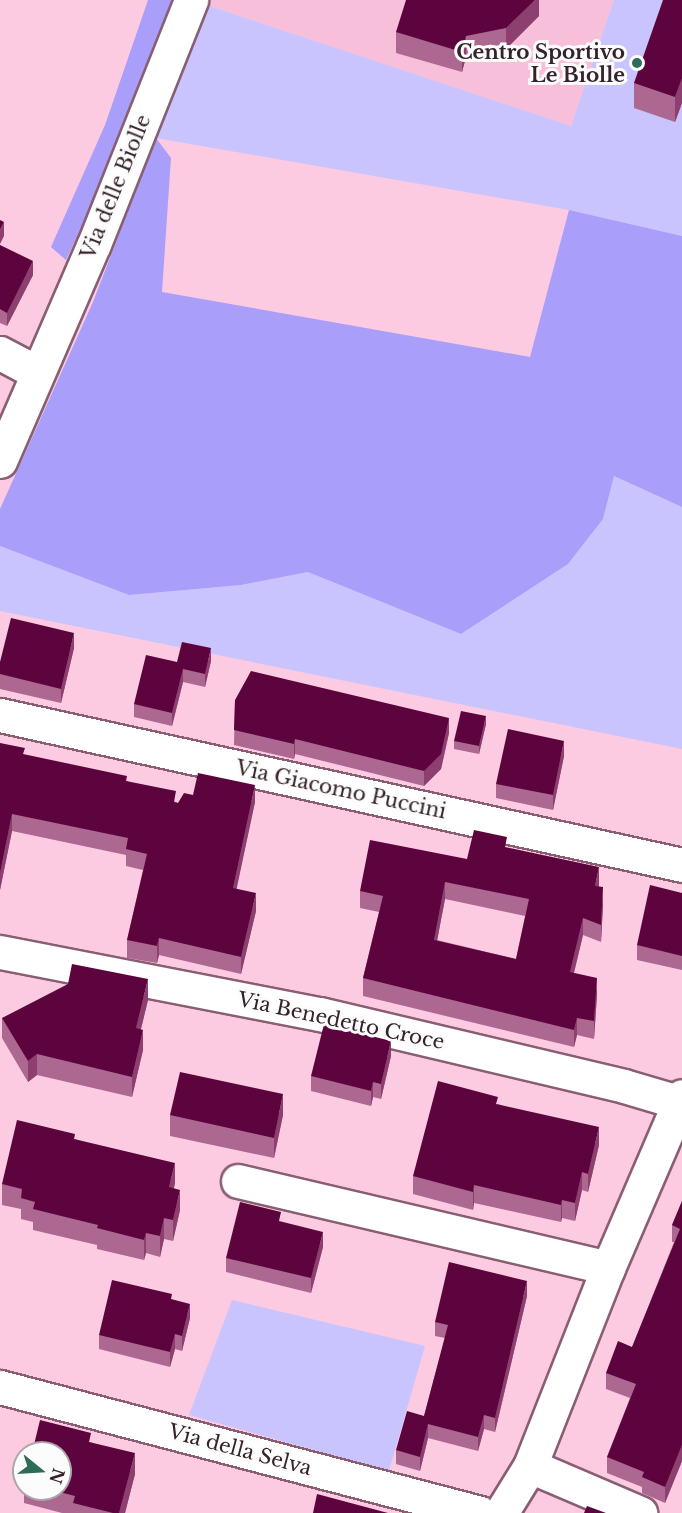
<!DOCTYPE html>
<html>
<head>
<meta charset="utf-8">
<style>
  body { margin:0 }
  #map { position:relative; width:682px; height:1513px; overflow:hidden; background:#fccbe2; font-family:"Libre Baskerville",serif }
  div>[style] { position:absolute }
  .built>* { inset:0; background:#f8bfda }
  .green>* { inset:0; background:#c9c4fe }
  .forest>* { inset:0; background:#a99ef9 }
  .roads { filter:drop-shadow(2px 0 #895e73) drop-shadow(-2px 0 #895e73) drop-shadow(0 2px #895e73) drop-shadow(0 -2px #895e73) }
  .minor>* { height:33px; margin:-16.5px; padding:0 16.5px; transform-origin:16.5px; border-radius:16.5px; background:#fff }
  .wall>* { inset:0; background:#ac6890 }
  .shaded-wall>* { inset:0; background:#8d406f }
  .building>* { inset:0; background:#5d043e }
  .dots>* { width:16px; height:16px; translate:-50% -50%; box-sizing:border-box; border:3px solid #fcfcfc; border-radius:50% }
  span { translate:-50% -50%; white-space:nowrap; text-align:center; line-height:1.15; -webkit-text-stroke:6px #fcfcfc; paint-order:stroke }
  .poi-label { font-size:20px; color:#35232c; font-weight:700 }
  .right { translate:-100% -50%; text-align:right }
  .street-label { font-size:20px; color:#35232c }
  .north { position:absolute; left:12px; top:1441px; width:60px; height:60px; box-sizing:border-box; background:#fcfcfc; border:2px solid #aca5a9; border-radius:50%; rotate:108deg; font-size:16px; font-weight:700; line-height:24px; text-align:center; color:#35232c }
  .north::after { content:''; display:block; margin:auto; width:21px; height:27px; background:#2f6c57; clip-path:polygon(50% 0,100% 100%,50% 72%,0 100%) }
</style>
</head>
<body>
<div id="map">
  <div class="built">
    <div style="clip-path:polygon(204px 0,614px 0,571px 126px,203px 4px)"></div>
  </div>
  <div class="green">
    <div style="clip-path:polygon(614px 0,682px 0,682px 236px,569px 210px,156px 138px,203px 4px,571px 126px)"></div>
    <div style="clip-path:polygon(614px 476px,682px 507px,682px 749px,0 611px,0 546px,129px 595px,241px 585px,308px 572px,461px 634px,568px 564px,603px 519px)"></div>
    <div style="clip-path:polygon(232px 1300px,425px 1346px,389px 1471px,189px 1415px)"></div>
  </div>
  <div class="forest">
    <div style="clip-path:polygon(148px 0,174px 0,123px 138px,66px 260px,51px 247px,105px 125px)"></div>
    <div style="clip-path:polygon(156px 138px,171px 158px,162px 292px,530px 357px,569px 210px,682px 236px,682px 507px,614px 476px,603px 519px,568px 564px,461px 634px,308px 572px,241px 585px,129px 595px,0 546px,0 509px,93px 302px)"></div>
  </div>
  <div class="roads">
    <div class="minor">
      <div style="left:0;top:353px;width:41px;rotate:27.8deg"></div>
      <div style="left:0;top:461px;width:236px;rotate:-66.6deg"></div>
      <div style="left:94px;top:244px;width:263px;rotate:-68.3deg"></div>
      <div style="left:0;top:715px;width:698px;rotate:12.4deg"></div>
      <div style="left:0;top:952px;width:326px;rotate:11deg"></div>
      <div style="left:320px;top:1014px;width:312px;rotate:13.3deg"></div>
      <div style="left:624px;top:1086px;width:56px;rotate:16.5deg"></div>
      <div style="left:238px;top:1181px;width:380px;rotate:13.2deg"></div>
      <div style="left:0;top:1387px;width:496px;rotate:14.7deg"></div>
      <div style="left:530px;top:1466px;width:120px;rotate:23.1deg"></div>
      <div style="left:501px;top:1513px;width:55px;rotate:-58.3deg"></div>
      <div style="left:530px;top:1466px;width:213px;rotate:-68.5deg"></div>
      <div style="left:608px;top:1268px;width:187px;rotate:-66.7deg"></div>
    </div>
  </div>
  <div class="wall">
    <div style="clip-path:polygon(539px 0,539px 16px,506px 49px,466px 57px,462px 72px,396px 53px,396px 32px)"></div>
    <div style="clip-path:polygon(682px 0,682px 103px,675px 122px,634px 108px,634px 83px)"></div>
    <div style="clip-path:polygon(0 245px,33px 275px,7px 326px,0 323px)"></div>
    <div style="clip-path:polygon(74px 648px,61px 703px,0 689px,0 662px)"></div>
    <div style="clip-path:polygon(211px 661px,205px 687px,183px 682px,172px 726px,134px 717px,134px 704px,177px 662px)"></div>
    <div style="clip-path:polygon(235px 700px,449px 733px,441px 769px,424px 786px,295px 754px,294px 759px,234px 745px)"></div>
    <div style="clip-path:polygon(486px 724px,479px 754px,454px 749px,454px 741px)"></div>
    <div style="clip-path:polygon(0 743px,25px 755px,127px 781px,178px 803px,193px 795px,255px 802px,236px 889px,256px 911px,241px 974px,159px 955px,157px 963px,127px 958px,127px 940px,143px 870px,126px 866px,126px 855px,12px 831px,0 890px)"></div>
    <div style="clip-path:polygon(564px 756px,553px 810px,496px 798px,496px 784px)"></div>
    <div style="clip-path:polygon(evenodd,507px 848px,599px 885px,599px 887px,603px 905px,601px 942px,583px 935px,574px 973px,597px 995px,594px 1039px,577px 1035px,574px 1047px,363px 996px,363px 978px,379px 912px,360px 908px,360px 891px,507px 848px,445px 899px,525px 916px,516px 959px,437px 940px,445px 899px)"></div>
    <div style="clip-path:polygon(682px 893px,682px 970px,637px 960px,637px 945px)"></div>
    <div style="clip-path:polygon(148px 1000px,141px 1029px,143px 1050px,132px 1097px,37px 1075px,28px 1082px,2px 1038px,2px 1018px)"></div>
    <div style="clip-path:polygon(391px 1056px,381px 1099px,373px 1097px,371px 1106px,311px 1091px,311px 1076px)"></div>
    <div style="clip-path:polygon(498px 1104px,599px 1145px,588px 1192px,582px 1190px,575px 1221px,562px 1218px,561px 1222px,474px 1203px,473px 1210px,413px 1194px,413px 1176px)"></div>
    <div style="clip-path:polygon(170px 1115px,283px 1115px,274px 1158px,170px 1136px)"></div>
    <div style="clip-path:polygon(75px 1139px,175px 1183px,174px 1188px,180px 1210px,173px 1241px,164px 1239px,160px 1257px,146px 1253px,144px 1260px,97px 1249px,97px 1245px,33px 1230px,33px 1222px,21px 1219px,21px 1209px,2px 1205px,2px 1184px)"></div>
    <div style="clip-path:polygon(682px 1201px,682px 1461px,665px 1503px,642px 1493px,642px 1487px,607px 1473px,607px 1457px,630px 1398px,606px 1389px,606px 1373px,632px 1347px,674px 1242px,672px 1242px,672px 1225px)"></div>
    <div style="clip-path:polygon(281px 1222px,323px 1247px,311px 1293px,226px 1272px,226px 1258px)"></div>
    <div style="clip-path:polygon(527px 1296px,495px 1432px,484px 1429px,478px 1451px,428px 1438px,420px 1471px,396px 1464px,396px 1450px,424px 1416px,445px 1338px,435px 1336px,435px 1322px)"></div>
    <div style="clip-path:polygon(172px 1299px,190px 1318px,182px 1351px,175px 1349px,170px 1367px,99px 1349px,99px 1335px)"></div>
    <div style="clip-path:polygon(91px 1442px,135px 1474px,125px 1513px,62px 1513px,24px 1503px,24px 1489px,60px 1489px)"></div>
  </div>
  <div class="shaded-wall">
    <div style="clip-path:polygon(535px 0,539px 0,539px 16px,506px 49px,506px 28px)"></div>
    <div style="clip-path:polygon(466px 36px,466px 57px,462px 72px,462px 52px)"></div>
    <div style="clip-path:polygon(682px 78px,682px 103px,675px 122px,675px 97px)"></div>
    <div style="clip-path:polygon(4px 222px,4px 236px,0 244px,0 230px)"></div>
    <div style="clip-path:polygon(33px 261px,33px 275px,7px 326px,7px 313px)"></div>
    <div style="clip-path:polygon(74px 633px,74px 648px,61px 703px,61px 689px)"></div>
    <div style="clip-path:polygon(211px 648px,211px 661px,205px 687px,205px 674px)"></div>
    <div style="clip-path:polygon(183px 669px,183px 682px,172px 726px,172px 713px)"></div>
    <div style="clip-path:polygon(486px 716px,486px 724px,479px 754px,479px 746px)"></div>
    <div style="clip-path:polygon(449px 718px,449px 733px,441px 769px,424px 786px,424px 771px)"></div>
    <div style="clip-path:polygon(295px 739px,295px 754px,294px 759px,294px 744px)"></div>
    <div style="clip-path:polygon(564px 741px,564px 756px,553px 810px,553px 795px)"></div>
    <div style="clip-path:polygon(255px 785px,255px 802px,233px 906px,233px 888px)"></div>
    <div style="clip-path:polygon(12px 814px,12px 831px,0 890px,0 873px)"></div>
    <div style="clip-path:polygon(599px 867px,599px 885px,595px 904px,595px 886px)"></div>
    <div style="clip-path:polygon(445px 882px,445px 899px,434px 957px,434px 940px)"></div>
    <div style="clip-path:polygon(603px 887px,603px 905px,601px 942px,601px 925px)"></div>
    <div style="clip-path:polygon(256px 893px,256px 911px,241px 974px,241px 957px)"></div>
    <div style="clip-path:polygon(583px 918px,583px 935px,570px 989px,570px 972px)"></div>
    <div style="clip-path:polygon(159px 938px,159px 955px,157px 963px,157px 946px)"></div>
    <div style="clip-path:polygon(597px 978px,597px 995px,594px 1039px,594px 1021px)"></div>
    <div style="clip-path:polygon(148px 979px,148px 1000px,136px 1049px,136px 1028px)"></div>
    <div style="clip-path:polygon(577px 1018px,577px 1035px,574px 1047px,574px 1030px)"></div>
    <div style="clip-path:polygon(143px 1030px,143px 1050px,132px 1097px,132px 1077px)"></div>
    <div style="clip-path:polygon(391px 1041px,391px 1056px,381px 1099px,381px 1084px)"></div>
    <div style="clip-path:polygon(37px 1054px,37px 1075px,28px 1082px,28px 1061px)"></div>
    <div style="clip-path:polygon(373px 1082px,373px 1097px,371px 1106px,371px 1091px)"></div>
    <div style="clip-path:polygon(283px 1094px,283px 1115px,274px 1158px,274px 1138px)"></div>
    <div style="clip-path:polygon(599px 1127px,599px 1145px,588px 1192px,588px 1174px)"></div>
    <div style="clip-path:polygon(175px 1163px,175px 1183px,169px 1208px,169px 1187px)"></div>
    <div style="clip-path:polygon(582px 1172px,582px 1190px,575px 1221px,575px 1203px)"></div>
    <div style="clip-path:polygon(474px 1185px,474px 1203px,473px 1210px,473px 1192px)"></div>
    <div style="clip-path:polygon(180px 1190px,180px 1210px,173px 1241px,173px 1220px)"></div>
    <div style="clip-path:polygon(562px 1200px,562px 1218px,561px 1222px,561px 1205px)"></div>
    <div style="clip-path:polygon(164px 1218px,164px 1239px,160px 1257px,160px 1236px)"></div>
    <div style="clip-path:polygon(323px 1232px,323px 1247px,311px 1293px,311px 1278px)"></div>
    <div style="clip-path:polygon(146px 1233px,146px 1253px,144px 1260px,144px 1240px)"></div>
    <div style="clip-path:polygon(527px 1281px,527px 1296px,495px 1432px,495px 1418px)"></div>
    <div style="clip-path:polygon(190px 1304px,190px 1318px,182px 1351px,182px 1336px)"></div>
    <div style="clip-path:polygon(175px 1334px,175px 1349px,170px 1367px,170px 1352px)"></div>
    <div style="clip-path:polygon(484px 1415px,484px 1429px,478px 1451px,478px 1437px)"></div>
    <div style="clip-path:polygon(428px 1424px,428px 1438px,420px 1471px,420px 1457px)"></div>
    <div style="clip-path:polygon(682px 1445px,682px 1461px,665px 1503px,665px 1487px)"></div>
    <div style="clip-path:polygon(135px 1453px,135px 1474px,125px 1513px,119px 1513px)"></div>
  </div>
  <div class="building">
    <div style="clip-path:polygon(406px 0,535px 0,506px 28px,466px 36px,462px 52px,396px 32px)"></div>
    <div style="clip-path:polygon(663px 0,682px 0,682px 78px,675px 97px,634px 83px)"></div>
    <div style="clip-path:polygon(0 220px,4px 222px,0 230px)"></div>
    <div style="clip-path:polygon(0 245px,33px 261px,7px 313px,0 309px)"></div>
    <div style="clip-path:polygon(11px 618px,74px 633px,61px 689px,0 674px,0 662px)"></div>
    <div style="clip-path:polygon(182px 642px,211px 648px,205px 674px,183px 669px,172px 713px,134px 704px,146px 655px,177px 662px)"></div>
    <div style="clip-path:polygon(251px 671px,449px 718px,441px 754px,424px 771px,295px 739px,294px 744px,234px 730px,235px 700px)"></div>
    <div style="clip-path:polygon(461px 711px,486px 716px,479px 746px,454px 741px)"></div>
    <div style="clip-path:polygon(508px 729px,564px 741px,553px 795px,496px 784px)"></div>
    <div style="clip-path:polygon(0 743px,25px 748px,23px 754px,127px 776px,126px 781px,176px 791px,174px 802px,178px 803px,184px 793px,193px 795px,198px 773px,255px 785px,233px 888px,256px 893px,241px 957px,159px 938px,157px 946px,127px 940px,147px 854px,126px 849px,128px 838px,12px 814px,0 873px)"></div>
    <div style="clip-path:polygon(evenodd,474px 830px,507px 837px,505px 847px,599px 867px,595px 886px,603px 887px,601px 925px,583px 918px,570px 972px,597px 978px,594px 1021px,577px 1018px,574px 1030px,363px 978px,383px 896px,360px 891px,370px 840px,467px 859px,474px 830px,445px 882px,529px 899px,516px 959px,434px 940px,445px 882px)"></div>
    <div style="clip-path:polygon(650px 885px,682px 893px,682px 956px,637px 945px)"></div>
    <div style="clip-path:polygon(72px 964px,148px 979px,136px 1028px,143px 1030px,132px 1077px,37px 1054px,28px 1061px,2px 1018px,68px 984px)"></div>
    <div style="clip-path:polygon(324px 1024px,391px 1041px,381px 1084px,373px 1082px,371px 1091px,311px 1076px)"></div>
    <div style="clip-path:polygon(180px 1072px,283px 1094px,274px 1138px,170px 1115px)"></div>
    <div style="clip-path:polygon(438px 1081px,498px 1097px,496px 1104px,599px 1127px,588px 1174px,582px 1172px,575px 1203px,562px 1200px,561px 1205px,474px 1185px,473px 1192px,413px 1176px)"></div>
    <div style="clip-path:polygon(17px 1120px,75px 1134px,74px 1139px,175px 1163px,169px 1187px,180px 1190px,173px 1220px,164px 1218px,160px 1236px,146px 1233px,144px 1240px,97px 1228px,98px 1225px,33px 1209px,35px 1202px,21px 1198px,22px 1189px,2px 1184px)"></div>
    <div style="clip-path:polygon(682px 1201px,682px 1445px,665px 1487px,642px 1477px,644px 1472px,607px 1457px,636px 1384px,606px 1373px,618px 1341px,632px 1347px,680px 1229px,672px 1225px)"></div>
    <div style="clip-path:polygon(240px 1202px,281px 1212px,279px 1221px,323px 1232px,311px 1278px,226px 1258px)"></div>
    <div style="clip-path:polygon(449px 1262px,527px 1281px,495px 1418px,484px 1415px,478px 1437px,428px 1424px,420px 1457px,396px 1450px,407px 1411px,424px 1416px,448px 1325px,435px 1322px)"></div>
    <div style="clip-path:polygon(112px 1280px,172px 1294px,171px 1299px,190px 1304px,182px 1336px,175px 1334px,170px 1352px,99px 1335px)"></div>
    <div style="clip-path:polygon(40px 1420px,91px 1433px,89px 1442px,135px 1453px,119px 1513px,113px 1513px,73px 1503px,75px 1496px,48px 1489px,60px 1489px,60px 1453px,32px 1453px)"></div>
    <div style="clip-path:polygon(317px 1494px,388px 1513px,313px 1513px)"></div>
    <div style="clip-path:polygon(587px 1506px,606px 1513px,584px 1513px)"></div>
  </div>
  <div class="dots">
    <div style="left:637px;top:63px;background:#2f6c57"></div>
  </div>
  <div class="poi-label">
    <span class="right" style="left:625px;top:64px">Centro Sportivo<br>Le Biolle</span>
  </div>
  <div class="street-label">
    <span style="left:116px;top:187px;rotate:-68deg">Via delle Biolle</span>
    <span style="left:341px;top:790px;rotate:12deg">Via Giacomo Puccini</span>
    <span style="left:341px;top:1021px;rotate:12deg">Via Benedetto Croce</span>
    <span style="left:240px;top:1450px;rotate:15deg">Via della Selva</span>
  </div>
  <div class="north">N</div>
</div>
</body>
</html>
